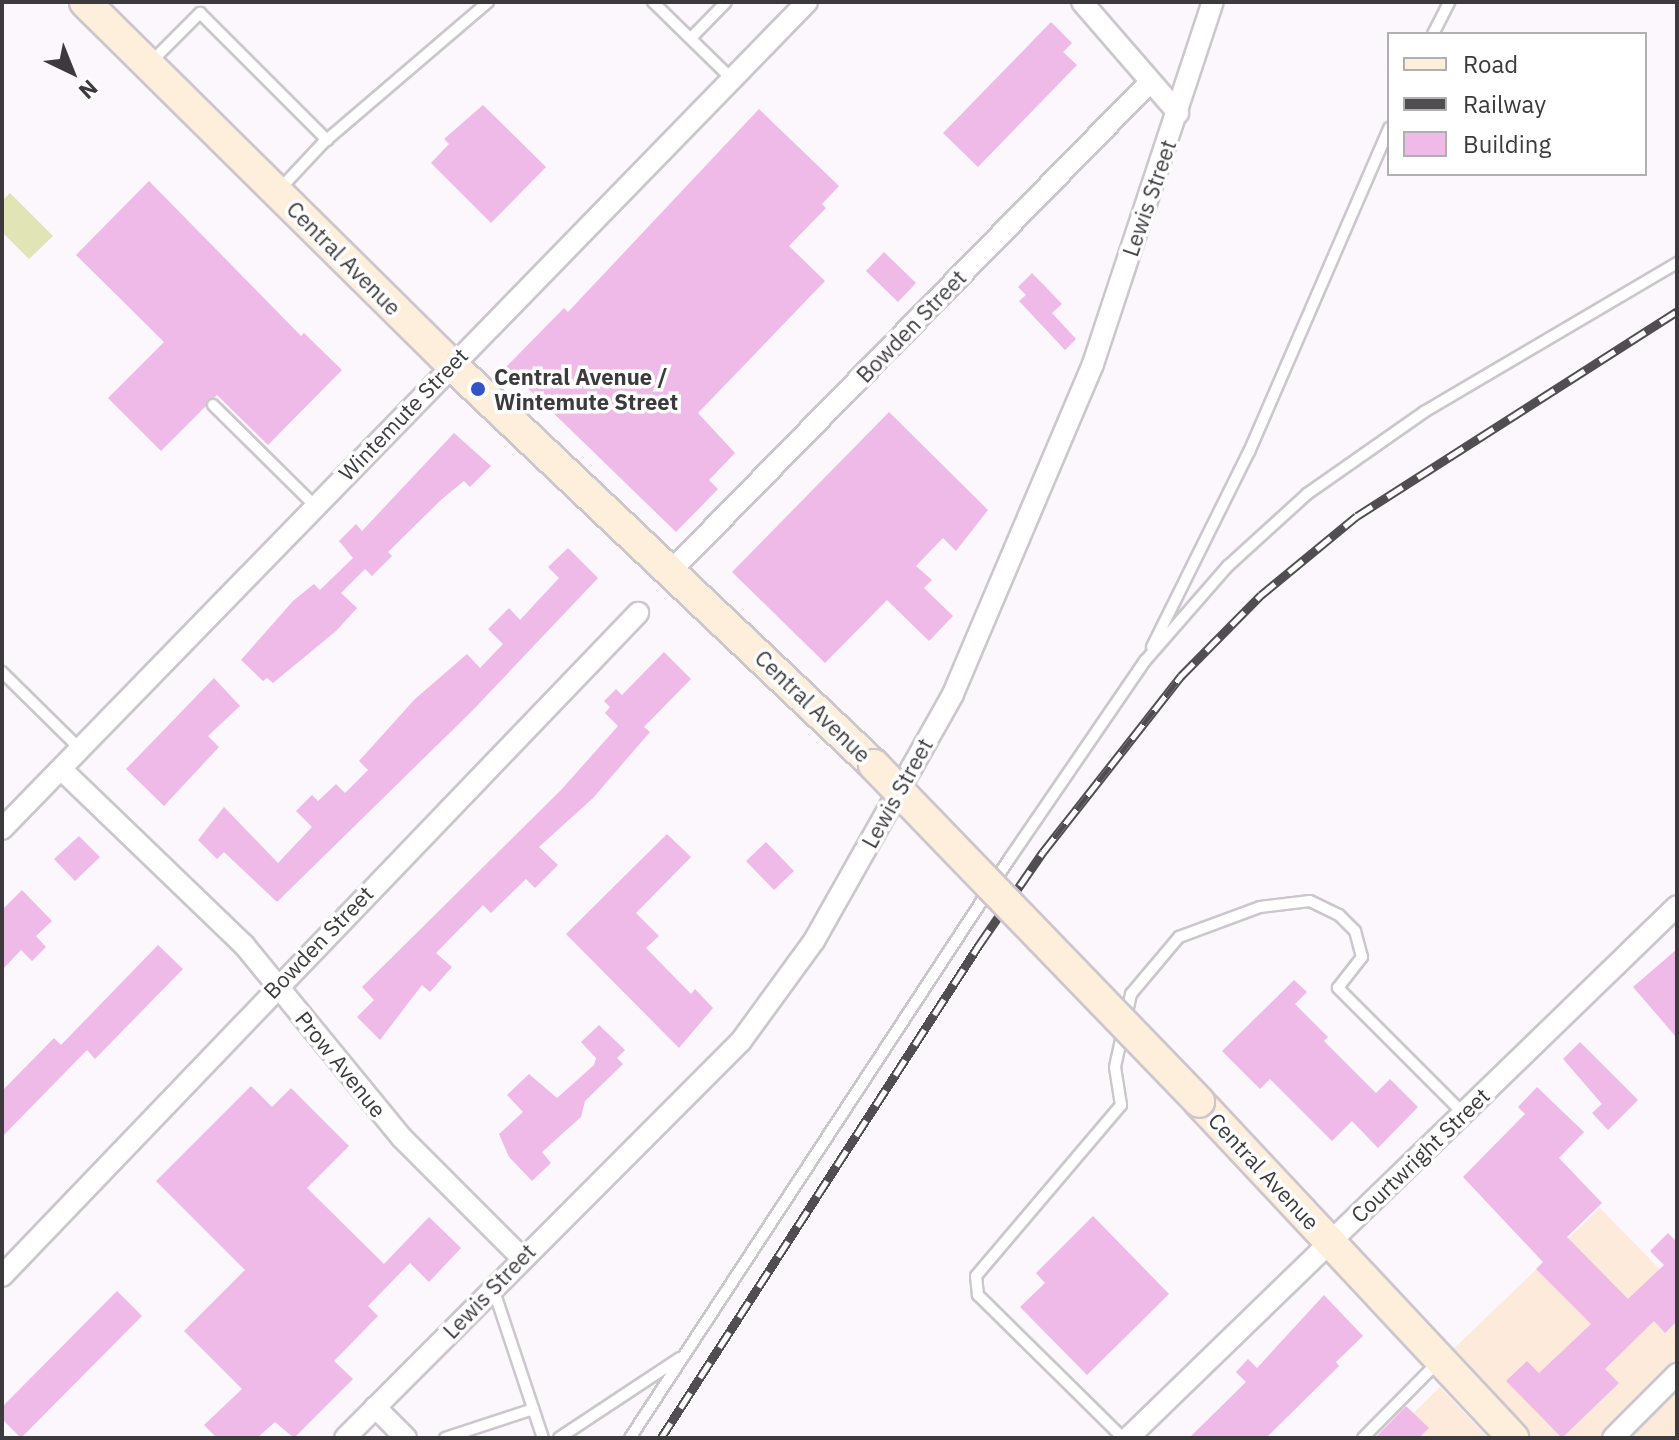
<!DOCTYPE html>
<html>
<head>
<meta charset="utf-8">
<style>
  body { margin:0 }
  #map { position:relative; width:1679px; height:1440px; overflow:hidden; background:#fcf6fd; font-family:"IBM Plex Sans",sans-serif }
  div>[style] { position:absolute }
  .commercial>* { inset:0; background:#feeada }
  .green>* { inset:0; background:#e1e4b4 }
  .building>* { inset:0; background:#efbae7 }
  .roads { filter:drop-shadow(2px 0 #ccc6cd) drop-shadow(-2px 0 #ccc6cd) drop-shadow(0 2px #ccc6cd) drop-shadow(0 -2px #ccc6cd) }
  .service>* { height:10px; margin:-5px; padding:0 5px; transform-origin:5px; border-radius:5px; background:#fff }
  .minor>* { height:20px; margin:-10px; padding:0 10px; transform-origin:10px; border-radius:10px; background:#fff }
  .secondary>* { height:30px; margin:-15px; padding:0 15px; transform-origin:15px; border-radius:15px; background:#feeedc }
  .rail>* { height:9px; margin-top:-4.5px; transform-origin:0; background:repeating-linear-gradient(90deg,#fff 0 18px,#514e52 0 36px); box-sizing:border-box; border-block:2px solid #514e52 }
  .bridges { filter:drop-shadow(2px 0 #ccc6cd) drop-shadow(-2px 0 #ccc6cd) drop-shadow(0 2px #ccc6cd) drop-shadow(0 -2px #ccc6cd) }
  .secondary-bridge>* { height:30px; margin:-15px; padding:0 15px; transform-origin:15px; border-radius:15px; background:#feeedc }
  .dots>* { width:22px; height:22px; translate:-50% -50%; box-sizing:border-box; border:4px solid #fff; border-radius:50% }
  span { translate:-50% -50%; white-space:nowrap; text-align:center; line-height:1.15; -webkit-text-stroke:7px #fff; paint-order:stroke }
  .street-label { font-size:22px; color:#3c3a3d }
  .poi-label { font-size:22px; color:#3c3a3d; font-weight:700 }
  .left { translate:0 -50%; text-align:left }
  .frame { position:absolute; inset:0; border:4px solid #3c3a3d; pointer-events:none }
  .legend { position:absolute; left:1387px; top:32px; width:260px; height:144px; box-sizing:border-box; background:#fff; border:2px solid #b1b0b1; margin:0; padding:10px 14px; list-style:none; font-size:24px; color:#3c3a3d }
  .legend li { display:flex; align-items:center; gap:16px; height:40px }
  .legend b { width:40px; border:2px solid #b1b0b1 }
  .north { position:absolute; left:32px; top:32px; width:80px; height:80px; -webkit-text-stroke:6px #fff; paint-order:stroke; rotate:137deg; font-size:22px; font-weight:700; line-height:32px; text-align:center; color:#3c3a3d }
  .north::after { content:''; display:block; margin:auto; width:28px; height:36px; background:#3c3a3d; clip-path:polygon(50% 0,100% 100%,50% 72%,0 100%) }
</style>
</head>
<body>
<div id="map">
  <div class="commercial">
    <div style="clip-path:polygon(1600px 1208px,1677px 1287px,1677px 1438px,1525px 1438px,1445px 1357px)"></div>
    <div style="clip-path:polygon(1440px 1387px,1488px 1438px,1388px 1438px)"></div>
  </div>
  <div class="green">
    <div style="clip-path:polygon(10px 193px,53px 236px,29px 259px,2px 232px,2px 201px)"></div>
  </div>
  <div class="building">
    <div style="clip-path:polygon(1051px 22px,1072px 43px,1063px 52px,1077px 65px,978px 167px,943px 133px)"></div>
    <div style="clip-path:polygon(483px 105px,546px 167px,491px 223px,431px 163px,449px 144px,444px 139px)"></div>
    <div style="clip-path:polygon(759px 109px,839px 186px,822px 204px,826px 208px,789px 246px,825px 281px,698px 413px,735px 453px,709px 480px,718px 489px,676px 532px,506px 367px,564px 308px,568px 312px)"></div>
    <div style="clip-path:polygon(149px 181px,301px 336px,304px 333px,342px 370px,268px 445px,217px 395px,161px 451px,108px 398px,164px 342px,76px 255px)"></div>
    <div style="clip-path:polygon(884px 252px,916px 283px,898px 302px,866px 271px)"></div>
    <div style="clip-path:polygon(1032px 273px,1062px 304px,1052px 313px,1076px 339px,1065px 350px,1019px 301px,1026px 295px,1018px 287px)"></div>
    <div style="clip-path:polygon(889px 412px,988px 510px,956px 551px,943px 538px,916px 566px,932px 580px,924px 588px,953px 616px,929px 641px,887px 600px,825px 663px,732px 572px)"></div>
    <div style="clip-path:polygon(454px 433px,491px 466px,470px 487px,464px 481px,442px 499px,388px 552px,392px 556px,372px 576px,365px 569px,341px 593px,357px 608px,336px 631px,273px 683px,267px 678px,263px 681px,241px 660px,293px 601px,314px 584px,320px 590px,353px 558px,339px 541px,356px 524px,362px 531px)"></div>
    <div style="clip-path:polygon(568px 548px,598px 578px,472px 711px,277px 902px,224px 852px,217px 859px,198px 840px,224px 807px,278px 863px,312px 827px,296px 811px,312px 795px,318px 801px,336px 784px,345px 793px,368px 770px,359px 761px,415px 699px,467px 654px,480px 668px,503px 644px,488px 629px,509px 608px,520px 620px,559px 578px,548px 567px)"></div>
    <div style="clip-path:polygon(664px 652px,691px 679px,644px 727px,650px 732px,593px 798px,539px 847px,558px 865px,535px 888px,526px 879px,491px 913px,483px 905px,436px 953px,452px 967px,430px 992px,422px 985px,380px 1040px,357px 1017px,374px 1000px,362px 987px,561px 790px,618px 726px,605px 713px,610px 707px,604px 701px,616px 689px,622px 695px)"></div>
    <div style="clip-path:polygon(214px 678px,240px 706px,208px 736px,219px 747px,164px 806px,126px 769px)"></div>
    <div style="clip-path:polygon(667px 834px,691px 857px,636px 913px,659px 936px,646px 948px,691px 994px,695px 989px,713px 1008px,679px 1048px,566px 934px)"></div>
    <div style="clip-path:polygon(79px 836px,100px 857px,75px 881px,54px 859px)"></div>
    <div style="clip-path:polygon(766px 842px,794px 871px,774px 890px,746px 861px)"></div>
    <div style="clip-path:polygon(22px 890px,52px 921px,36px 936px,46px 947px,32px 961px,21px 950px,2px 970px,2px 910px)"></div>
    <div style="clip-path:polygon(158px 945px,183px 969px,95px 1059px,87px 1050px,2px 1137px,2px 1091px,54px 1038px,61px 1045px)"></div>
    <div style="clip-path:polygon(1677px 949px,1677px 1038px,1633px 987px)"></div>
    <div style="clip-path:polygon(1294px 980px,1307px 992px,1295px 1004px,1328px 1037px,1324px 1041px,1376px 1093px,1390px 1079px,1418px 1107px,1378px 1148px,1352px 1121px,1332px 1141px,1270px 1079px,1260px 1089px,1222px 1051px)"></div>
    <div style="clip-path:polygon(599px 1025px,625px 1050px,617px 1058px,623px 1064px,585px 1101px,581px 1117px,542px 1152px,551px 1163px,532px 1181px,509px 1157px,499px 1134px,523px 1112px,507px 1095px,529px 1074px,557px 1098px,594px 1065px,596px 1058px,581px 1042px)"></div>
    <div style="clip-path:polygon(1580px 1042px,1638px 1100px,1608px 1130px,1592px 1113px,1602px 1104px,1563px 1059px)"></div>
    <div style="clip-path:polygon(251px 1086px,272px 1107px,291px 1088px,349px 1146px,307px 1188px,384px 1264px,429px 1217px,461px 1248px,429px 1282px,410px 1263px,368px 1306px,378px 1316px,334px 1361px,353px 1379px,294px 1438px,275px 1422px,257px 1438px,217px 1438px,204px 1425px,242px 1389px,184px 1331px,245px 1270px,156px 1181px)"></div>
    <div style="clip-path:polygon(1537px 1087px,1584px 1132px,1559px 1158px,1602px 1203px,1567px 1237px,1628px 1299px,1664px 1265px,1650px 1251px,1668px 1233px,1677px 1242px,1677px 1321px,1665px 1333px,1654px 1321px,1605px 1369px,1619px 1383px,1562px 1438px,1506px 1381px,1527px 1361px,1539px 1373px,1591px 1324px,1536px 1269px,1543px 1262px,1463px 1177px,1525px 1114px,1518px 1107px)"></div>
    <div style="clip-path:polygon(1093px 1216px,1169px 1294px,1087px 1375px,1020px 1307px,1045px 1283px,1036px 1273px)"></div>
    <div style="clip-path:polygon(117px 1291px,142px 1316px,21px 1438px,2px 1419px,2px 1407px)"></div>
    <div style="clip-path:polygon(1324px 1295px,1363px 1336px,1336px 1362px,1339px 1366px,1266px 1438px,1189px 1438px,1246px 1382px,1236px 1372px,1248px 1359px,1257px 1368px)"></div>
    <div style="clip-path:polygon(1406px 1406px,1429px 1428px,1419px 1438px,1375px 1438px)"></div>
  </div>
  <div class="roads">
    <div class="service">
      <div style="left:653px;top:2px;width:110px;rotate:44.3deg"></div>
      <div style="left:1433px;top:34px;width:36px;rotate:-63deg"></div>
      <div style="left:691px;top:38px;width:50px;rotate:-45.8deg"></div>
      <div style="left:150px;top:63px;width:71px;rotate:-45deg"></div>
      <div style="left:200px;top:13px;width:180px;rotate:45deg"></div>
      <div style="left:279px;top:190px;width:64px;rotate:-46.9deg"></div>
      <div style="left:323px;top:143px;width:217px;rotate:-40.5deg"></div>
      <div style="left:213px;top:405px;width:144px;rotate:44.7deg"></div>
      <div style="left:1152px;top:647px;width:218px;rotate:-63.6deg"></div>
      <div style="left:1249px;top:452px;width:353px;rotate:-66.6deg"></div>
      <div style="left:2px;top:672px;width:110px;rotate:44.6deg"></div>
      <div style="left:493px;top:1288px;width:158px;rotate:71.6deg"></div>
      <div style="left:445px;top:1438px;width:93px;rotate:-18.2deg"></div>
      <div style="left:559px;top:1438px;width:145px;rotate:-33.5deg"></div>
      <div style="left:630px;top:1438px;width:693px;rotate:-56.77deg"></div>
      <div style="left:1010px;top:858px;width:239px;rotate:-55.6deg"></div>
      <div style="left:1145px;top:661px;width:126px;rotate:-48.9deg"></div>
      <div style="left:1228px;top:566px;width:107px;rotate:-42.3deg"></div>
      <div style="left:1307px;top:494px;width:143px;rotate:-35deg"></div>
      <div style="left:1424px;top:412px;width:294px;rotate:-30.5deg"></div>
      <div style="left:1123px;top:1438px;width:204px;rotate:-135.4deg"></div>
      <div style="left:978px;top:1295px;width:19px;rotate:-96deg"></div>
      <div style="left:976px;top:1276px;width:224px;rotate:-49.7deg"></div>
      <div style="left:1121px;top:1105px;width:38px;rotate:-99deg"></div>
      <div style="left:1115px;top:1067px;width:75px;rotate:-77.6deg"></div>
      <div style="left:1131px;top:994px;width:75px;rotate:-49.9deg"></div>
      <div style="left:1179px;top:937px;width:86px;rotate:-20.3deg"></div>
      <div style="left:1260px;top:907px;width:50px;rotate:-6.8deg"></div>
      <div style="left:1310px;top:901px;width:32px;rotate:26deg"></div>
      <div style="left:1339px;top:915px;width:23px;rotate:45deg"></div>
      <div style="left:1355px;top:931px;width:27px;rotate:75deg"></div>
      <div style="left:1362px;top:957px;width:39px;rotate:128deg"></div>
      <div style="left:1338px;top:988px;width:177px;rotate:45deg"></div>
      <div style="left:1363px;top:1438px;width:105px;rotate:-45.4deg"></div>
    </div>
    <div class="minor">
      <div style="left:1082px;top:2px;width:147px;rotate:49.1deg"></div>
      <div style="left:672px;top:570px;width:683px;rotate:-45.59deg"></div>
      <div style="left:61px;top:769px;width:254px;rotate:43.9deg"></div>
      <div style="left:244px;top:945px;width:249px;rotate:50.7deg"></div>
      <div style="left:402px;top:1138px;width:168px;rotate:45deg"></div>
      <div style="left:2px;top:829px;width:1154px;rotate:-45.77deg"></div>
      <div style="left:2px;top:1276px;width:919px;rotate:-46.19deg"></div>
      <div style="left:375px;top:1407px;width:44px;rotate:45deg"></div>
      <div style="left:345px;top:1438px;width:561px;rotate:-45.07deg"></div>
      <div style="left:741px;top:1041px;width:124px;rotate:-53.9deg"></div>
      <div style="left:814px;top:941px;width:283px;rotate:-60.6deg"></div>
      <div style="left:953px;top:694px;width:358px;rotate:-67deg"></div>
      <div style="left:1093px;top:364px;width:381px;rotate:-71.7deg"></div>
      <div style="left:1128px;top:1438px;width:764px;rotate:-44.1deg"></div>
      <div style="left:1613px;top:1438px;width:91px;rotate:-45deg"></div>
    </div>
    <div class="secondary">
      <div style="left:85px;top:2px;width:516px;rotate:44.69deg"></div>
      <div style="left:452px;top:365px;width:581px;rotate:43.47deg"></div>
      <div style="left:1199px;top:1102px;width:460px;rotate:46.9deg"></div>
    </div>
  </div>
  <div class="rail">
    <div style="left:661px;top:1438px;width:587px;rotate:-57.18deg"></div>
    <div style="left:979px;top:945px;width:113px;rotate:-55.5deg"></div>
    <div style="left:1043px;top:852px;width:224px;rotate:-51.9deg"></div>
    <div style="left:1181px;top:676px;width:114px;rotate:-45.4deg"></div>
    <div style="left:1261px;top:595px;width:124px;rotate:-39.5deg"></div>
    <div style="left:1357px;top:516px;width:380px;rotate:-32.6deg"></div>
  </div>
  <div class="bridges">
    <div class="secondary-bridge">
      <div style="left:874px;top:765px;width:468px;rotate:46deg"></div>
    </div>
  </div>
  <div class="dots">
    <div style="left:478px;top:389px;background:#3453c4"></div>
  </div>
  <div class="street-label">
    <span style="left:1149px;top:198px;rotate:-71deg">Lewis Street</span>
    <span style="left:344px;top:258px;rotate:45deg">Central Avenue</span>
    <span style="left:911px;top:326px;rotate:-46deg">Bowden Street</span>
    <span style="left:403px;top:414px;rotate:-46deg">Wintemute Street</span>
    <span style="left:813px;top:706px;rotate:44deg">Central Avenue</span>
    <span style="left:897px;top:793px;rotate:-61deg">Lewis Street</span>
    <span style="left:318px;top:942px;rotate:-46deg">Bowden Street</span>
    <span style="left:341px;top:1064px;rotate:51deg">Prow Avenue</span>
    <span style="left:1420px;top:1155px;rotate:-44deg">Courtwright Street</span>
    <span style="left:1264px;top:1171px;rotate:47deg">Central Avenue</span>
    <span style="left:489px;top:1291px;rotate:-46deg">Lewis Street</span>
  </div>
  <div class="poi-label">
    <span class="left" style="left:494px;top:389px">Central Avenue /<br>Wintemute Street</span>
  </div>
  <div class="frame"></div>
  <ul class="legend">
  <li><b style="height:10px;background:#feeedc"></b>Road</li>
  <li><b style="height:10px;background:#514e52"></b>Railway</li>
  <li><b style="height:22px;background:#efbae7"></b>Building</li>
  </ul>
  <div class="north">N</div>
</div>
</body>
</html>
